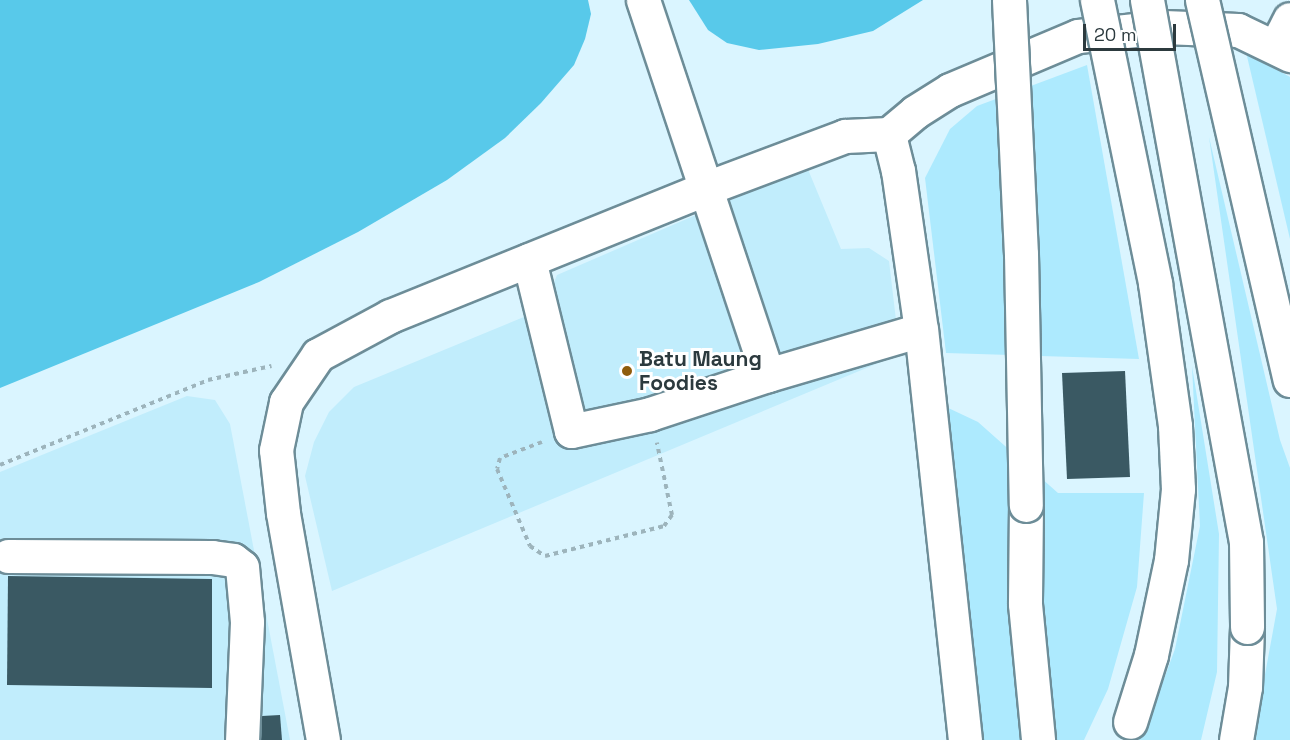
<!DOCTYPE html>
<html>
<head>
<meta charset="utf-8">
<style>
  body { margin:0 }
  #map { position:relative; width:1290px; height:740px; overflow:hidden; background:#daf5ff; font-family:"Space Grotesk",sans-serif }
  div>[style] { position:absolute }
  .built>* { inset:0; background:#c1edfc }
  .green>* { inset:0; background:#adeafe }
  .water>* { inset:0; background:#58c9ea }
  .building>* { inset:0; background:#3a5963 }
  .path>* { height:4px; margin-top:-2px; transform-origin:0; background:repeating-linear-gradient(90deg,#9db4bc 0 4.5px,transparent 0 9px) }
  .roads { filter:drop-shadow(2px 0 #6d8d98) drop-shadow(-2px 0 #6d8d98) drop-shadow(0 2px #6d8d98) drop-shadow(0 -2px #6d8d98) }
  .minor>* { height:33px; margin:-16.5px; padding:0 16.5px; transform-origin:16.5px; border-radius:16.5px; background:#fff }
  .highway>* { height:33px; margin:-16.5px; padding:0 16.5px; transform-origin:16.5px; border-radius:16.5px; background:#fff }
  .bridges { filter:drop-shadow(2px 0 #6d8d98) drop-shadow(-2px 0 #6d8d98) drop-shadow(0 2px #6d8d98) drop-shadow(0 -2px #6d8d98) }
  .highway-bridge>* { height:33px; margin:-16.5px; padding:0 16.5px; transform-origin:16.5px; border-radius:16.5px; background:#fff }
  .dots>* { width:16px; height:16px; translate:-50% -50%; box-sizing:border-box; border:3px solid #fff; border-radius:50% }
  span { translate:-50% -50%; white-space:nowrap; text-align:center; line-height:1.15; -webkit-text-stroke:6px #fff; paint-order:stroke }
  .poi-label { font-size:21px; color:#2c3a3e; font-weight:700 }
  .left { translate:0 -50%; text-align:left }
  .scale { position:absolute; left:1083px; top:24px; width:93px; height:27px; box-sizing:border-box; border:3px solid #2c3a3e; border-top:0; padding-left:8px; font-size:18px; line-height:21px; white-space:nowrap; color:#2c3a3e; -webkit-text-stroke:4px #fff; paint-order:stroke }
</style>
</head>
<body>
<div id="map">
  <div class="built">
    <div style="clip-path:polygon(807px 167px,841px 249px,869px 248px,889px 261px,900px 354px,332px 591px,305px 476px,314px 442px,329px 412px,354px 387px,553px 305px,551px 290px,557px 275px)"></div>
    <div style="clip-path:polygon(187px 396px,215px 400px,230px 424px,290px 740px,0 740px,0 472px)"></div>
  </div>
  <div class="green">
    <div style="clip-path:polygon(1246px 52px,1290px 77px,1290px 239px)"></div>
    <div style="clip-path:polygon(1087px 65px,1139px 359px,946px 353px,925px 178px,950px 129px,977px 106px)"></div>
    <div style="clip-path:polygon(1209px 137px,1280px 440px,1290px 468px,1290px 740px,1253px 740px,1277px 609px)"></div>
    <div style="clip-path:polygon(1192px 366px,1219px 534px,1217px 672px,1201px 740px,1138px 740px,1147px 725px,1175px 649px,1200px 526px)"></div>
    <div style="clip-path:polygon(944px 406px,978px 422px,1058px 493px,1144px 493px,1137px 587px,1108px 689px,1084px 740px,978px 740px,981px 724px,966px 637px)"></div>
  </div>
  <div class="water">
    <div style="clip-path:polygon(0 0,588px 0,591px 14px,585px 39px,574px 65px,541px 103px,505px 138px,447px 180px,358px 232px,259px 282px,0 388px)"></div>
    <div style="clip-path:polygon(689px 0,923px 0,873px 31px,818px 44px,759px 50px,727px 43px,708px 30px)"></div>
  </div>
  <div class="building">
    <div style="clip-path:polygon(1125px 371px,1130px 477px,1067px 479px,1062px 373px)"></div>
    <div style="clip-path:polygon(8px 576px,212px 579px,212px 688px,7px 685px)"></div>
    <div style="clip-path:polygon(280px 715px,282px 740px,261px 740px,262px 716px)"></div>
  </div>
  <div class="path">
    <div style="left:542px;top:442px;width:45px;rotate:159.1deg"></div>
    <div style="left:500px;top:458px;width:11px;rotate:105deg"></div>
    <div style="left:497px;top:469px;width:84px;rotate:66.8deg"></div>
    <div style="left:530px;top:546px;width:18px;rotate:34deg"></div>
    <div style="left:545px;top:556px;width:123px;rotate:-14.1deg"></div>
    <div style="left:664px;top:526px;width:14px;rotate:-54deg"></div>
    <div style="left:672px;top:515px;width:74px;rotate:-101.8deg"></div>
    <div style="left:0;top:465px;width:225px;rotate:-22.2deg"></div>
    <div style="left:208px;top:380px;width:65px;rotate:-12.5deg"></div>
  </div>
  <div class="roads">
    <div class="minor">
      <div style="left:643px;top:0;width:395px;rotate:71.6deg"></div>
      <div style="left:768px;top:375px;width:159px;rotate:-16.4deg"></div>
      <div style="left:1276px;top:46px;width:30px;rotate:-63deg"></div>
      <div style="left:529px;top:260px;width:176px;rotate:76.2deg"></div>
      <div style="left:571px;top:431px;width:81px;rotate:-12.1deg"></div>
      <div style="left:650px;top:414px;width:124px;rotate:-18.3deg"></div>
      <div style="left:8px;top:556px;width:204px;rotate:0.3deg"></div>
      <div style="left:212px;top:557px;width:21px;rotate:8deg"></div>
      <div style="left:233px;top:560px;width:11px;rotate:38deg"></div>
      <div style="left:242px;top:567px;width:55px;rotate:84.8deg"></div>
      <div style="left:247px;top:622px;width:118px;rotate:92.4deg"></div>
      <div style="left:323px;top:740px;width:230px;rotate:-100deg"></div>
      <div style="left:283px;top:513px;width:63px;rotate:-96.3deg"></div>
      <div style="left:276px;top:450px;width:49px;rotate:-78.2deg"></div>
      <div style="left:286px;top:402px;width:57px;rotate:-55.8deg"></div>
      <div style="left:318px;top:355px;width:82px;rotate:-28.4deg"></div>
      <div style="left:390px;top:316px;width:339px;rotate:-22deg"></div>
      <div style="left:704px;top:189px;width:151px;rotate:-20.6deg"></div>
      <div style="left:845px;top:136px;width:44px;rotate:-2.6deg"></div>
      <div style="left:965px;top:740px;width:412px;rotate:-96.1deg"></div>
      <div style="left:921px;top:330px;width:161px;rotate:-98.2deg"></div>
      <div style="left:898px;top:171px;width:38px;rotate:-104deg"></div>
      <div style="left:889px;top:134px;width:34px;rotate:-40deg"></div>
      <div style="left:915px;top:112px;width:41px;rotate:-32.2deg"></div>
      <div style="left:950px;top:90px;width:139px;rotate:-22.9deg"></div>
      <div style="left:1078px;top:36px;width:86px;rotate:-6deg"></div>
      <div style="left:1164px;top:27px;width:74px;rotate:2.3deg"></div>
      <div style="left:1238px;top:30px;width:58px;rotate:25.7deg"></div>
    </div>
    <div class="highway">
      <div style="left:1026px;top:505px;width:99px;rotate:90.6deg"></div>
      <div style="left:1025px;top:604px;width:137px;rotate:84.5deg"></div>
      <div style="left:1236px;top:740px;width:54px;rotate:-80.4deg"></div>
      <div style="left:1245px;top:687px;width:60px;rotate:-88.1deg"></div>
    </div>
  </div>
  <div class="bridges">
    <div class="highway-bridge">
      <div style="left:1009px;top:0;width:254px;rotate:87.3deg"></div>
      <div style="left:1021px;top:254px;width:251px;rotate:88.9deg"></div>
      <div style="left:1097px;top:0;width:289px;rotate:78.4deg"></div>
      <div style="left:1155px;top:283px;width:144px;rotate:82deg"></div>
      <div style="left:1175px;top:426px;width:63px;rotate:87.3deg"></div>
      <div style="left:1178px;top:489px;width:71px;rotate:95.6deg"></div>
      <div style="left:1171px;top:560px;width:97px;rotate:101.9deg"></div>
      <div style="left:1151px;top:655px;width:70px;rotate:107.4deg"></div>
      <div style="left:1147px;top:0;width:551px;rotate:79.65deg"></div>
      <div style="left:1246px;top:542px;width:85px;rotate:89.3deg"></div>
      <div style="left:1202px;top:0;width:390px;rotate:77deg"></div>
    </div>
  </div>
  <div class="dots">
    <div style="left:627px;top:371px;background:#8f5c0c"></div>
  </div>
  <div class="poi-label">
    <span class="left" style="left:639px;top:371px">Batu Maung<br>Foodies</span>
  </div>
  <div class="scale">20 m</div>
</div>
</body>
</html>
